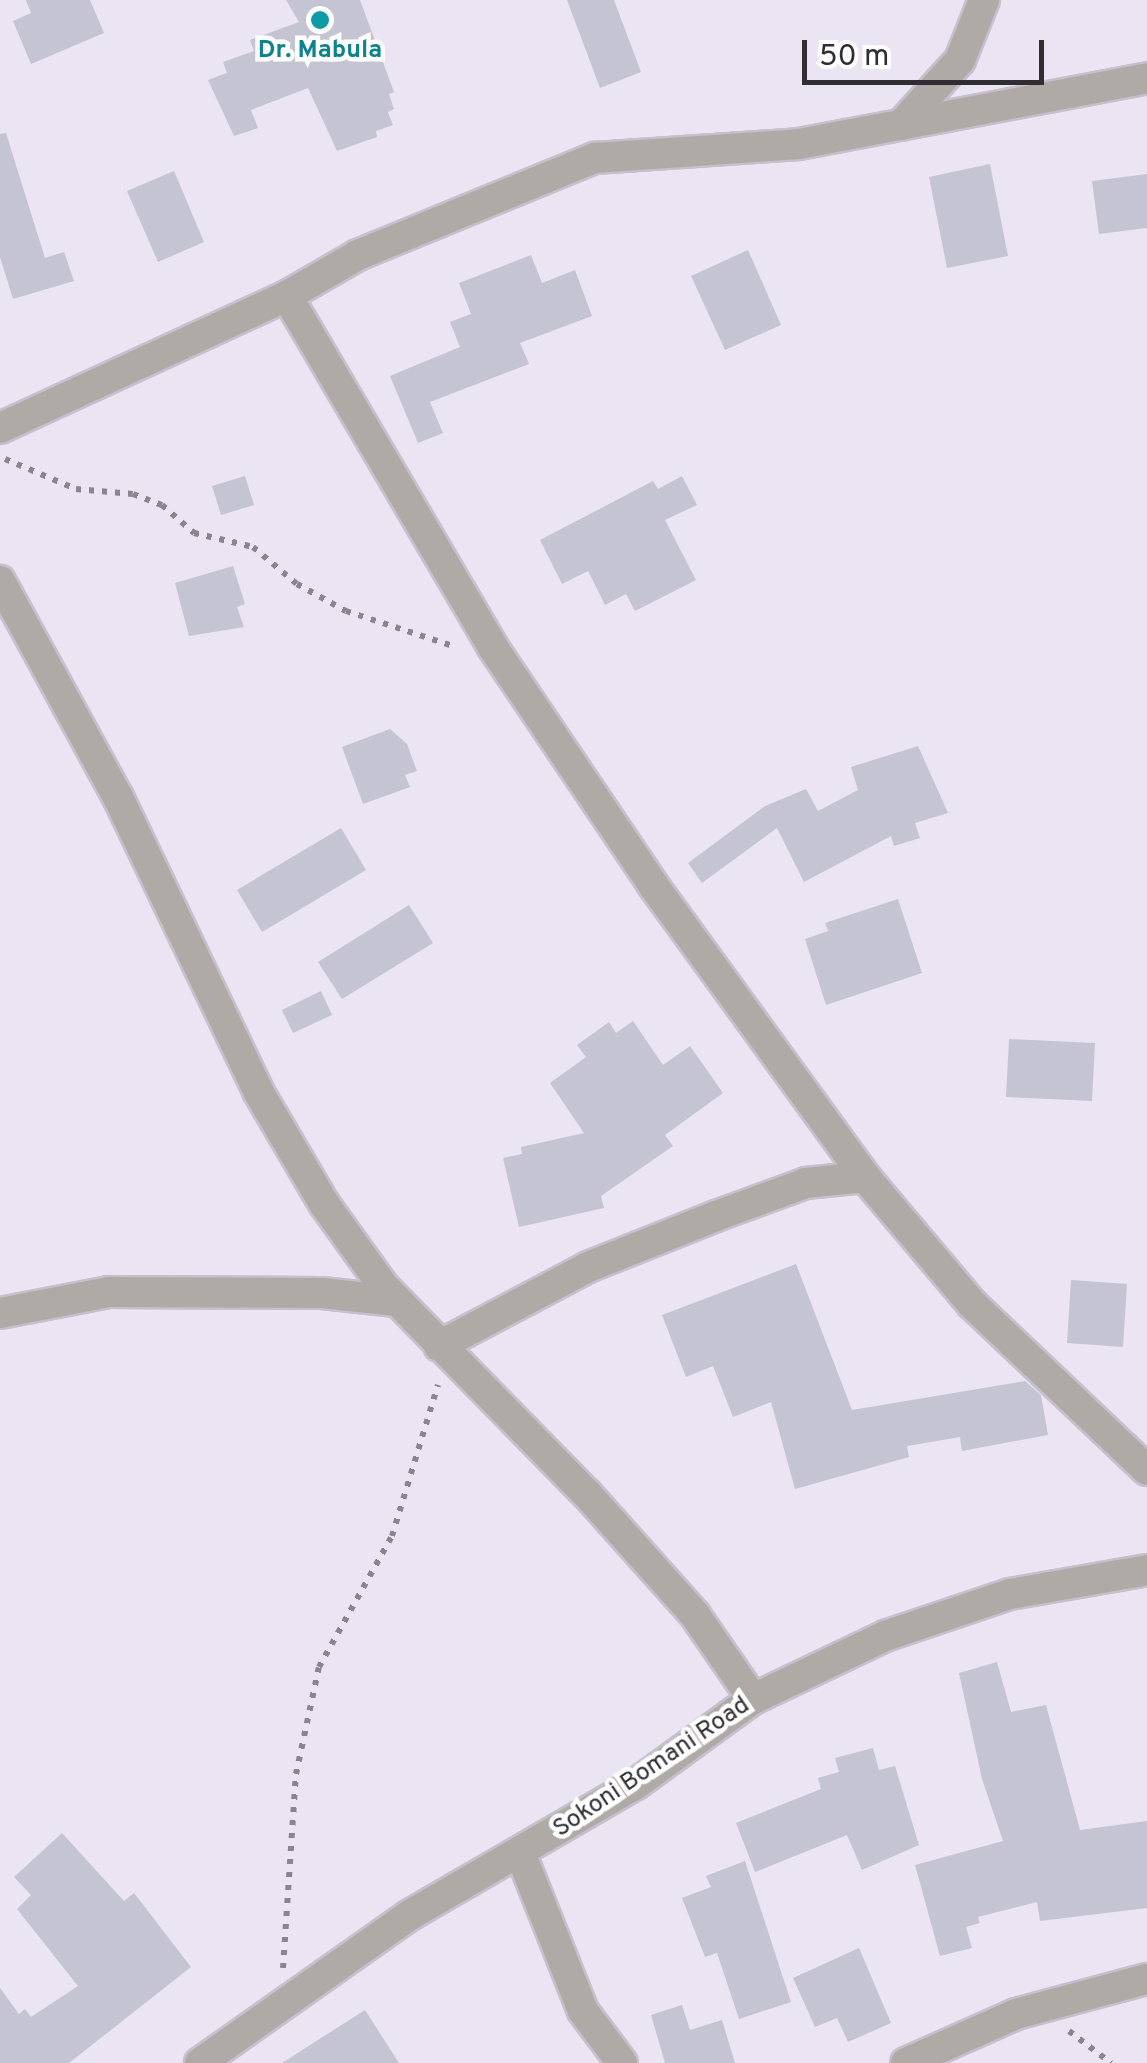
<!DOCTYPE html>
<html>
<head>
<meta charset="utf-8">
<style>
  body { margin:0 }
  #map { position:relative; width:1147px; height:2063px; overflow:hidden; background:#ebe4f3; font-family:Overpass,sans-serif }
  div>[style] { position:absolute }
  .building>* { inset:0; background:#c4c4d3 }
  .path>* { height:6px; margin-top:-3px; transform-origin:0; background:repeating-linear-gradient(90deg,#89848e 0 5px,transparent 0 13px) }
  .roads { filter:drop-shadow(2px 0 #c6c0cd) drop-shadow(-2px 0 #c6c0cd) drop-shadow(0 2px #c6c0cd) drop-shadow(0 -2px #c6c0cd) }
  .minor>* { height:30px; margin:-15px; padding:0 15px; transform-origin:15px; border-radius:15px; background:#afaaa5 }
  .dots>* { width:28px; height:28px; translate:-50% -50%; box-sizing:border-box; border:5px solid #fff; border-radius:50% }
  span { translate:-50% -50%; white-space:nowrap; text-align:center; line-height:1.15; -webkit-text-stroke:9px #fff; paint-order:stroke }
  .culture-label { font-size:25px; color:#0d838f; font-weight:700 }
  .street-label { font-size:25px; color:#302e33 }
  .scale { position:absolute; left:802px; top:40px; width:242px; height:45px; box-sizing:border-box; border:5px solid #302e33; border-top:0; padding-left:12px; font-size:30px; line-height:35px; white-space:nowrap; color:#302e33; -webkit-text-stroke:8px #fff; paint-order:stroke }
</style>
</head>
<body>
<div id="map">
  <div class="building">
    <div style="clip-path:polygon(26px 0,90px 0,104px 33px,31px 64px,13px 21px,31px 13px)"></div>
    <div style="clip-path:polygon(286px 0,360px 0,394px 92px,389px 94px,394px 109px,388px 112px,393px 125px,376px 131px,377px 137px,337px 151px,308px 88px,251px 110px,258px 128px,234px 136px,208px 80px,227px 73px,223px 62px,254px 51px,250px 40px,299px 22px)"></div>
    <div style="clip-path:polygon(567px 0,614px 0,641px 72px,600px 88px)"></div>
    <div style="clip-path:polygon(6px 133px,45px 258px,64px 252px,74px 281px,13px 299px,0 257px,0 134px)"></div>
    <div style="clip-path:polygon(990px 164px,1008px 256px,947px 268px,929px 177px)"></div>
    <div style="clip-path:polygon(174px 171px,204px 242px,158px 262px,127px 191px)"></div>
    <div style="clip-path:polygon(1147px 174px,1147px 228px,1099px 234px,1092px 181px)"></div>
    <div style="clip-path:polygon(748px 250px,781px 325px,725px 350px,691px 276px)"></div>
    <div style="clip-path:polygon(531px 255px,542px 283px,575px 270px,592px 316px,520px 343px,529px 364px,430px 402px,443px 433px,418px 443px,390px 376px,460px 347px,450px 322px,471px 314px,459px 283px)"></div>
    <div style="clip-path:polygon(245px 476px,254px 505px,221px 515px,212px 486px)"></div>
    <div style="clip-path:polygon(682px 476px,697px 505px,665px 520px,696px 580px,635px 611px,626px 594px,605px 605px,588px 571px,562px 584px,540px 540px,653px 481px,658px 489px)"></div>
    <div style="clip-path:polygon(233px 566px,245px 604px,237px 607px,244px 627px,189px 636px,175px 583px)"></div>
    <div style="clip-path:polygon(390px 729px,407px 744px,417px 771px,405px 775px,410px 787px,363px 804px,342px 747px)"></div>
    <div style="clip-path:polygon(918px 746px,948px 813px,915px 823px,920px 838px,894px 846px,891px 836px,804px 882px,777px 828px,702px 883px,688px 863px,765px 806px,806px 789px,818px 811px,858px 790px,851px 767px)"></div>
    <div style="clip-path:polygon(341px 828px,366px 870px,262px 932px,237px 890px)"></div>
    <div style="clip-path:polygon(898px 899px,922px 973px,826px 1005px,805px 939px,828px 931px,825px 923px)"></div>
    <div style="clip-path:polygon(409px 905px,433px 943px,342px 999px,318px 962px)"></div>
    <div style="clip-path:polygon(321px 991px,332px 1015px,293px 1033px,282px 1010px)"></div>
    <div style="clip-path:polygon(633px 1021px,663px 1065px,690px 1046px,723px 1093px,665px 1135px,673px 1146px,601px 1196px,604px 1208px,519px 1227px,503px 1158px,522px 1154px,521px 1147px,584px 1133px,550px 1083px,586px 1057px,577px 1045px,609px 1022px,616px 1033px)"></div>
    <div style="clip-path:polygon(1009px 1039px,1095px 1043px,1092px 1101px,1006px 1097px)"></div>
    <div style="clip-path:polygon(796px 1264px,852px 1410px,1025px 1381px,1041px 1395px,1048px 1435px,962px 1451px,960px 1437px,907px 1446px,909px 1457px,795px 1489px,771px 1402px,733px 1417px,713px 1366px,686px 1377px,662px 1315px)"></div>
    <div style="clip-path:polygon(1071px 1280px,1127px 1284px,1123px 1347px,1067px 1343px)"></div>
    <div style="clip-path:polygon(997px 1662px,1011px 1712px,1046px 1705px,1080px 1830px,1147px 1821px,1147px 1908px,1040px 1921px,1037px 1902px,978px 1917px,980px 1923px,966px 1927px,972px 1948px,940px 1956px,915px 1865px,1003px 1841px,982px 1779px,959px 1673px)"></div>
    <div style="clip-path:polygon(873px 1748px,879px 1770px,895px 1766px,919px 1845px,862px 1870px,847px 1835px,755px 1872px,736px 1823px,821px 1789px,818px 1778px,839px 1772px,835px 1758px)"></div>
    <div style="clip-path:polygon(62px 1833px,124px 1901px,134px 1893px,191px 1967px,69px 2063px,0 2063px,0 1988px,19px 2014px,25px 2009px,31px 2017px,78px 1986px,17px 1909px,31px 1895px,14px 1877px)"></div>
    <div style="clip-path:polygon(745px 1861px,791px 2002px,739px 2019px,717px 1953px,705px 1957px,682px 1898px,711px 1887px,706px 1876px)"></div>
    <div style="clip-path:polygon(859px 1948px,891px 2023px,848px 2042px,837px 2018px,815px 2027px,793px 1978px)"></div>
    <div style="clip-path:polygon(682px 2005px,690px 2030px,722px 2020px,735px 2063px,665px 2063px,651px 2015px)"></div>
    <div style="clip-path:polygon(365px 2010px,399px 2063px,282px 2063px)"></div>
  </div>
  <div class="path">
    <div style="left:5px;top:459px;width:77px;rotate:22.9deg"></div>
    <div style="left:76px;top:489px;width:57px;rotate:5deg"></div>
    <div style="left:133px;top:494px;width:31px;rotate:21deg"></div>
    <div style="left:162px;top:505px;width:43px;rotate:41.2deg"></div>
    <div style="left:194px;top:533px;width:61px;rotate:13.3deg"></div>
    <div style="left:253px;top:547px;width:57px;rotate:40.1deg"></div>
    <div style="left:297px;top:584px;width:56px;rotate:28.9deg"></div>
    <div style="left:346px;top:611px;width:116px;rotate:18.1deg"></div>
    <div style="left:283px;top:1968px;width:194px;rotate:-86.2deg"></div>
    <div style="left:296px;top:1774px;width:109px;rotate:-77.9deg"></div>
    <div style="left:319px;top:1667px;width:150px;rotate:-60.9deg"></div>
    <div style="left:392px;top:1536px;width:158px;rotate:-73.1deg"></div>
    <div style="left:1069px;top:2031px;width:53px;rotate:37.3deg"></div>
  </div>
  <div class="roads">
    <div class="minor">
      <div style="left:901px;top:125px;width:88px;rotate:-47.8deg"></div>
      <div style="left:960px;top:60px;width:65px;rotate:-68.2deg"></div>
      <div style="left:287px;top:296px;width:406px;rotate:59.6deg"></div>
      <div style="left:492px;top:646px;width:288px;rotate:56deg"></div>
      <div style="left:653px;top:885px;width:361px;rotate:54deg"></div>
      <div style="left:865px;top:1177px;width:166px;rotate:49.9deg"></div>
      <div style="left:972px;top:1304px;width:241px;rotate:43.5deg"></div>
      <div style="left:0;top:428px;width:316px;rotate:-24.7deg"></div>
      <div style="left:287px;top:296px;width:82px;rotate:-30deg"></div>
      <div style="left:358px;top:255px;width:256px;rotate:-22.3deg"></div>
      <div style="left:595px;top:158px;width:204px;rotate:-3.9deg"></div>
      <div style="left:799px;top:144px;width:354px;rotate:-10.7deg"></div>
      <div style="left:0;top:581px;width:246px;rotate:61.4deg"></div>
      <div style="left:118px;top:797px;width:326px;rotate:64.5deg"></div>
      <div style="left:258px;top:1091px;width:132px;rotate:59.6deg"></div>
      <div style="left:325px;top:1205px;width:101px;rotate:54.3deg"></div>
      <div style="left:384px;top:1287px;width:290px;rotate:45.6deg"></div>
      <div style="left:587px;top:1494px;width:162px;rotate:48.2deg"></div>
      <div style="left:695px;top:1615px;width:102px;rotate:55.4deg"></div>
      <div style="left:0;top:1313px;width:111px;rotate:-10.9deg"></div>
      <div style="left:109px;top:1292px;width:213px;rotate:0.3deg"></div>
      <div style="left:322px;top:1293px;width:74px;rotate:6.2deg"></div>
      <div style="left:439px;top:1346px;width:169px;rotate:-27.9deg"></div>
      <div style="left:588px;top:1267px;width:138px;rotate:-21.7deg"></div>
      <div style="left:716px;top:1216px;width:96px;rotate:-20.1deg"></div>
      <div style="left:806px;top:1183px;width:59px;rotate:-5.8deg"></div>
      <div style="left:521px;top:1855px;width:168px;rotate:68.3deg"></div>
      <div style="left:583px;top:2011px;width:65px;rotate:53.1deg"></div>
      <div style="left:200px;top:2063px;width:257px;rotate:-35.2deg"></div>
      <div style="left:410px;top:1915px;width:261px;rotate:-30.1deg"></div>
      <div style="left:636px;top:1784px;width:145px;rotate:-36deg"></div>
      <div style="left:753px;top:1699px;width:146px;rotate:-25.5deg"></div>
      <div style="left:885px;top:1636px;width:132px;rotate:-18.6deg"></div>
      <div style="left:1010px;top:1594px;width:139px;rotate:-9.9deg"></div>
      <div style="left:906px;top:2063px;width:120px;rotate:-24deg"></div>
      <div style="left:1016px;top:2014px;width:136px;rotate:-15deg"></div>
    </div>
  </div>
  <div class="dots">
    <div style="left:320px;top:20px;background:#0f9aa8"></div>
  </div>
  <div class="culture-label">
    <span style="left:320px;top:51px">Dr. Mabula</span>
  </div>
  <div class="street-label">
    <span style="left:652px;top:1768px;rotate:-34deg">Sokoni Bomani Road</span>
  </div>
  <div class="scale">50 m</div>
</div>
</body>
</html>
